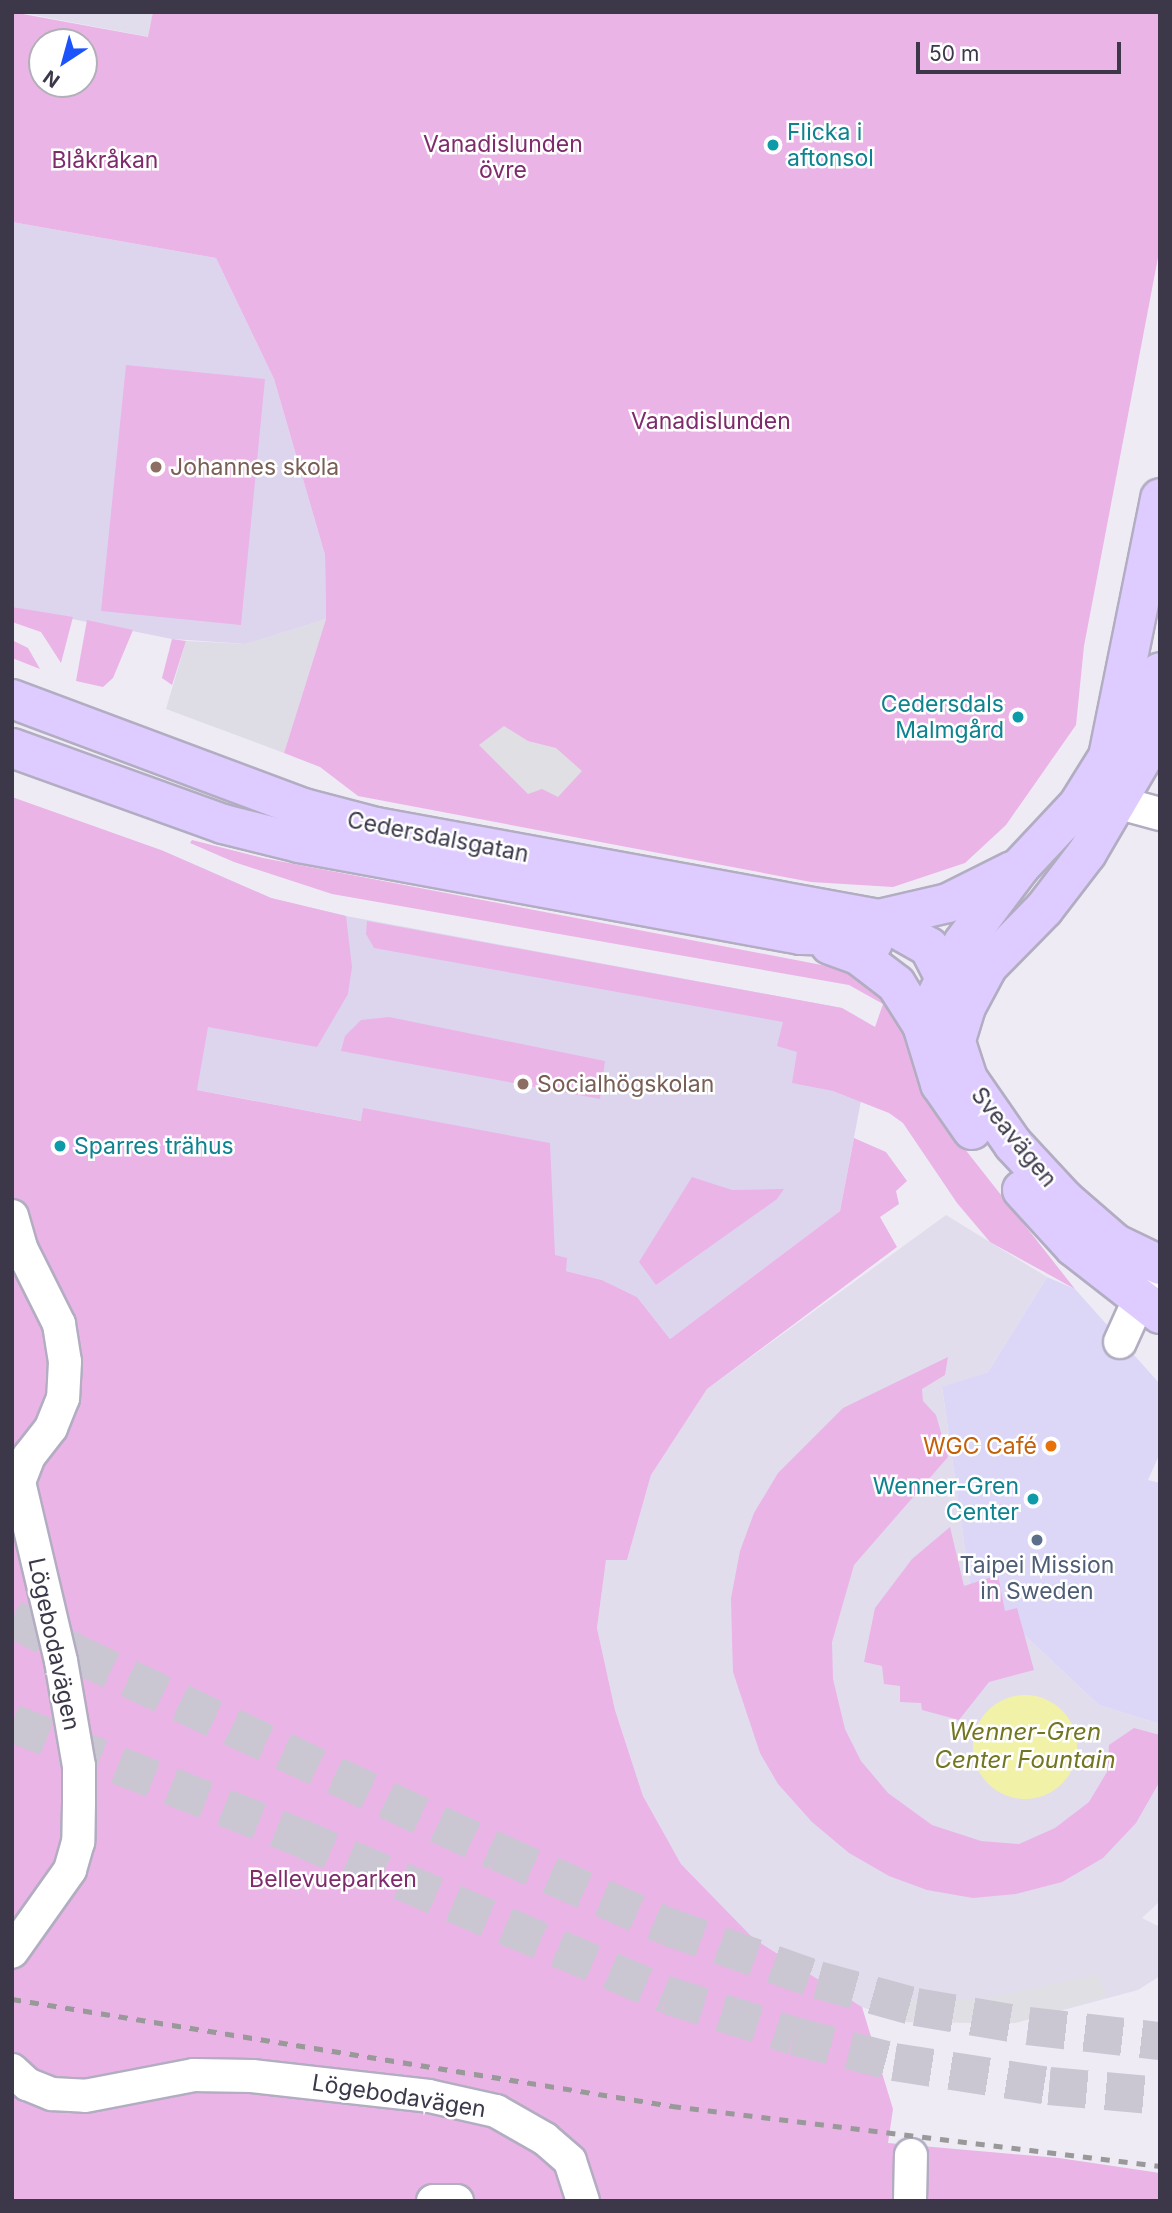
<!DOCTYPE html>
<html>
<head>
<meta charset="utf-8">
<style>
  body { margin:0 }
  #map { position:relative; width:1172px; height:2213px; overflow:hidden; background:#eeebf5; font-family:Inter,sans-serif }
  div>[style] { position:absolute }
  .residential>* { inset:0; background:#e2dded }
  .commercial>* { inset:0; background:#ddd7f7 }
  .industrial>* { inset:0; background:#dedce5 }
  .education>* { inset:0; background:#ddd5ee }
  .green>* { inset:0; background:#eab4e7 }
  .parking>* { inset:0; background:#e0dfe4 }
  .water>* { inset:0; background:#f1f2a8 }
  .round { border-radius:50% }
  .highway-tunnel>* { height:38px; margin-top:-19px; transform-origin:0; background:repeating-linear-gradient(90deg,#cac7d3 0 38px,transparent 0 57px) }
  .roads { filter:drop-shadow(2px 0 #b2adc1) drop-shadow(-2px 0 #b2adc1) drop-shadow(0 2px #b2adc1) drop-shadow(0 -2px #b2adc1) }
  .street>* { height:32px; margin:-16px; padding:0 16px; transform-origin:16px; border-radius:16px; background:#fff }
  .secondary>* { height:38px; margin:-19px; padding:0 19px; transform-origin:19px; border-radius:19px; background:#decbff }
  .rail>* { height:5px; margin-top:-2.5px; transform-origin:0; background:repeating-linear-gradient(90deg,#999 0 9px,transparent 0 18px) }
  .dots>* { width:19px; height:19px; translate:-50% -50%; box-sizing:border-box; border:4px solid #fff; border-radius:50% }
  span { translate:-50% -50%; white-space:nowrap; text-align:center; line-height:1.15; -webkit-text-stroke:5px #fff; paint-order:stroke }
  .culture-label { font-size:23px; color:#0d838f }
  .left { translate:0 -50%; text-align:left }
  .right { translate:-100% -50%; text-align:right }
  .park-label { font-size:23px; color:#7e2a6b }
  .education-label { font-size:23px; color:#785e54 }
  .street-label { font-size:23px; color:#3c384a }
  .food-label { font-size:23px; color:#c56008 }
  .service-label { font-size:23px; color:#4e5e75 }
  .water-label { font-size:24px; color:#737523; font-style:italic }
  .frame { position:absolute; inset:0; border:14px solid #3c384a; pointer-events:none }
  .north { position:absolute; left:28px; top:28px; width:70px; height:70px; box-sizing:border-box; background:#fff; border:2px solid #b1afb7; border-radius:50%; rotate:216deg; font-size:19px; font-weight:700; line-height:28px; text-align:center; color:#3c384a }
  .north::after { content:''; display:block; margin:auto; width:24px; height:32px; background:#1c53fb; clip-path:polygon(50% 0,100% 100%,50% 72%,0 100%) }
  .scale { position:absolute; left:916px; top:42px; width:205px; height:32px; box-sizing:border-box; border:4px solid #3c384a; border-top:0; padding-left:9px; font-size:21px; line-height:24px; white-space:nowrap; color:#3c384a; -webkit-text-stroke:5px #fff; paint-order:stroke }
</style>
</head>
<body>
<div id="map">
  <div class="residential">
    <div style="clip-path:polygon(18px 12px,153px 12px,149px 37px)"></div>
    <div style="clip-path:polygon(946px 1215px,1047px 1277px,988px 1372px,942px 1388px,970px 1584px,1099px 1705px,1160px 1724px,1160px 1901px,1142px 1918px,1160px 1927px,1160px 1976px,1138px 1990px,1015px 2023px,904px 2022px,862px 2007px,754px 1939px,681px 1864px,643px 1796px,615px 1710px,597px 1628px,606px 1560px,627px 1560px,651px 1475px,707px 1389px)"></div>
  </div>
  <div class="commercial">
    <div style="clip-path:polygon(1047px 1277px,1075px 1289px,1160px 1384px,1160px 1453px,1148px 1480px,1160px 1483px,1160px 1724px,1099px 1705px,970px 1584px,942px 1387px,988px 1372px)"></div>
  </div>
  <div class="industrial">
    <div style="clip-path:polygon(326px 619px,284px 753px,166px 709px,186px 641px,246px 644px)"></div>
  </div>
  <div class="education">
    <div style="clip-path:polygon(12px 222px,216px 258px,274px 379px,325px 555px,326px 619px,246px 644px,172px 639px,12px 607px)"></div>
    <div style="clip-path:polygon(161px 850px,271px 898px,346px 916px,842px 1008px,875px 1027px,840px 1211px,670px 1339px,637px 1297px,602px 1280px,566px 1271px,555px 1256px,363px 1108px,362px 1121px,197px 1090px)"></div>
  </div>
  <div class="green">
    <div style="clip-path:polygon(evenodd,12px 12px,148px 37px,153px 12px,1160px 12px,1160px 247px,1084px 646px,1076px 725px,1006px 825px,965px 863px,893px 887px,811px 882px,358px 796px,320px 767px,284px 753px,326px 619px,325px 555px,274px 379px,216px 258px,12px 222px,12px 12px,42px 42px,84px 42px,84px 84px,42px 84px,42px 42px)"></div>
    <div style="clip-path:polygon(126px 365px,265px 379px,241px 625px,101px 611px)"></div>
    <div style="clip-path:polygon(12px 607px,73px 617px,61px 663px,41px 632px,12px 622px)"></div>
    <div style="clip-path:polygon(87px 620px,133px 630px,113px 678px,103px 687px,76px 681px)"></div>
    <div style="clip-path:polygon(172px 639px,186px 641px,172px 685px,162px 678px)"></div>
    <div style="clip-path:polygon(12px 640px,28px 648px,40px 669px,12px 658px)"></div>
    <div style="clip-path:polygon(12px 797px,161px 850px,271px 898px,346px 916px,352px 967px,348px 994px,317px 1047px,208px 1027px,197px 1090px,361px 1121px,363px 1108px,550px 1143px,555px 1255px,567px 1258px,566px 1271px,602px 1280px,637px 1297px,670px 1339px,840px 1211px,854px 1138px,886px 1152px,907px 1181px,896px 1191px,899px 1204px,880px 1217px,897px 1247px,707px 1389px,651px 1475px,627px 1560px,606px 1560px,597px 1628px,615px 1710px,643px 1796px,681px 1864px,754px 1939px,862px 2007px,893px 2109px,888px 2143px,1059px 2158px,1160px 2173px,1160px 2201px,12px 2201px)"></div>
    <div style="clip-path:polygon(192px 840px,263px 858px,858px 972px,894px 1000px,912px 1043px,927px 1101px,1075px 1289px,990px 1242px,957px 1203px,903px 1123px,889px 1113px,833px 1091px,792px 1083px,797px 1052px,777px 1046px,783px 1022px,374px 948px,366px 934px,367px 921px,842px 1008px,875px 1027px,883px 1004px,849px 985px,332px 894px,234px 862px,190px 843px)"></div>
    <div style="clip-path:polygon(389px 1017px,605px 1061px,600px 1099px,341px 1051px,345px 1036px,361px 1020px)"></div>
    <div style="clip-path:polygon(692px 1177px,732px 1190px,784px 1189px,777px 1199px,656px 1285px,639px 1262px)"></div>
    <div style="clip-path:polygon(948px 1357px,945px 1375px,922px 1389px,923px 1401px,936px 1415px,948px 1457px,854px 1565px,832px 1642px,833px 1679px,845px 1729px,861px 1761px,888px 1793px,932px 1825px,981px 1841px,1019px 1844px,1055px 1828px,1089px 1802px,1107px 1772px,1109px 1745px,1134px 1728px,1160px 1735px,1160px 1781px,1136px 1823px,1103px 1858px,1062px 1882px,1016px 1894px,973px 1898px,927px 1890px,889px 1876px,849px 1853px,812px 1822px,778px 1784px,760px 1753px,733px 1672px,732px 1640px,731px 1598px,740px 1551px,754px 1513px,778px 1473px,843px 1408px)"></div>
    <div style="clip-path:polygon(950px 1527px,964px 1586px,998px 1575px,1005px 1611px,1017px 1608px,1034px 1670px,989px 1682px,959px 1720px,922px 1710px,921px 1703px,900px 1702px,900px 1686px,884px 1684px,882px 1666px,864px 1662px,875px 1608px,912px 1559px)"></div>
  </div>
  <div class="parking">
    <div style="clip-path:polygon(504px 726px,528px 741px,556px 748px,582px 771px,558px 797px,542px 789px,528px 794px,479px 745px)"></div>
    <div style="clip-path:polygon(1097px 1974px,1107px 1996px,1015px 2023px,904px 2022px,907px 1999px,984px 1999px)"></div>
  </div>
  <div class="water">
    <div class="round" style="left:973px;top:1695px;width:104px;height:104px"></div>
  </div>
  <div class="highway-tunnel">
    <div style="left:12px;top:1618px;width:74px;rotate:29deg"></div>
    <div style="left:77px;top:1654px;width:465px;rotate:25.2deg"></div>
    <div style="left:498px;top:1852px;width:184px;rotate:23.8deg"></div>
    <div style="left:666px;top:1926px;width:161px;rotate:19.6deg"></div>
    <div style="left:818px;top:1980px;width:102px;rotate:15.4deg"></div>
    <div style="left:916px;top:2007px;width:114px;rotate:9.6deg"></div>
    <div style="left:1028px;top:2026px;width:133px;rotate:6.5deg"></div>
    <div style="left:12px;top:1723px;width:306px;rotate:21.7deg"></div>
    <div style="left:296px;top:1836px;width:404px;rotate:23.2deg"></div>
    <div style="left:667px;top:1995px;width:133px;rotate:17.9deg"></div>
    <div style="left:794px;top:2036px;width:103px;rotate:14.6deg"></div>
    <div style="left:894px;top:2062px;width:157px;rotate:8.8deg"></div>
    <div style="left:1049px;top:2086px;width:111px;rotate:5.1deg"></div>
  </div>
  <div class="roads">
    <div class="street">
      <div style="left:1094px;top:796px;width:68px;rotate:15.3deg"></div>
      <div style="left:12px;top:1216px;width:33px;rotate:74deg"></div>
      <div style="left:21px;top:1248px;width:85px;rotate:63.4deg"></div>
      <div style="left:59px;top:1324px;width:38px;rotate:81deg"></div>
      <div style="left:65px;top:1362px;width:36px;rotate:93deg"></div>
      <div style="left:63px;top:1398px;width:32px;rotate:112deg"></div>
      <div style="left:51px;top:1428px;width:36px;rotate:128deg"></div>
      <div style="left:29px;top:1456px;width:28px;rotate:111deg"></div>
      <div style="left:19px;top:1482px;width:184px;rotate:76.8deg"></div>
      <div style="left:61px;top:1661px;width:107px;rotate:80.3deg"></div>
      <div style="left:79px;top:1766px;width:37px;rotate:90deg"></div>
      <div style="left:79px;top:1803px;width:39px;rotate:91deg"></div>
      <div style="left:78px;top:1842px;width:29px;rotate:106deg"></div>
      <div style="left:70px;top:1870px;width:100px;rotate:125.3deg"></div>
      <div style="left:1120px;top:1342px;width:72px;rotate:-65.6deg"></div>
      <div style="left:12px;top:2070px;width:21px;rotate:43deg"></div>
      <div style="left:27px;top:2084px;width:27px;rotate:22deg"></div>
      <div style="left:52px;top:2094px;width:33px;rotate:3deg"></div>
      <div style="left:85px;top:2096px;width:111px;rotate:-10.9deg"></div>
      <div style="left:194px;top:2075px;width:58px;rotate:1deg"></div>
      <div style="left:252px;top:2076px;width:178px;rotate:6.4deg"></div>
      <div style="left:429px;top:2096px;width:69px;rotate:12.6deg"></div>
      <div style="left:496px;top:2111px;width:56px;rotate:29.7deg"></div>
      <div style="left:545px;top:2139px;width:33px;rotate:41deg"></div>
      <div style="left:570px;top:2161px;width:42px;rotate:72deg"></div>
      <div style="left:433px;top:2201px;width:24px"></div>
      <div style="left:910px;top:2201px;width:46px;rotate:-88.8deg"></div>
    </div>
    <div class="secondary">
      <div style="left:12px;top:699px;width:312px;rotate:20.5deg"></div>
      <div style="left:304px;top:808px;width:74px;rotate:14.8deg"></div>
      <div style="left:376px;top:827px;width:511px;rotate:10.36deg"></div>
      <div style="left:879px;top:919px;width:57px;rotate:29.2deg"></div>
      <div style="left:929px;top:947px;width:33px;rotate:63deg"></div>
      <div style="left:944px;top:976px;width:67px;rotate:79.7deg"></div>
      <div style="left:956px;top:1042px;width:39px;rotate:72deg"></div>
      <div style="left:968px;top:1079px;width:79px;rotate:55.3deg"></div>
      <div style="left:1013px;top:1144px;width:76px;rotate:47.1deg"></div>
      <div style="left:1065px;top:1200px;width:67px;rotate:40.8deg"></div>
      <div style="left:1116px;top:1244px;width:49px;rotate:25.5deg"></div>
      <div style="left:12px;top:748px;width:224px;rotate:19.8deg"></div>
      <div style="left:223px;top:824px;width:78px;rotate:14deg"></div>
      <div style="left:299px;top:843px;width:510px;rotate:10.39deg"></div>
      <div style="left:801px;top:935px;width:52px;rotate:1.1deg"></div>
      <div style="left:853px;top:936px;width:21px;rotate:19deg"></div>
      <div style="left:879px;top:919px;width:71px;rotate:-13.1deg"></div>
      <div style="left:948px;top:903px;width:72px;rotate:-26.6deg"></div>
      <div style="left:830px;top:945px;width:30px;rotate:20deg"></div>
      <div style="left:858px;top:955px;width:48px;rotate:37.3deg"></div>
      <div style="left:896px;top:984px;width:49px;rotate:57.6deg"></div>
      <div style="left:922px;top:1025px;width:62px;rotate:73deg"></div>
      <div style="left:940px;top:1084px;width:56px;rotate:55.2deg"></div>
      <div style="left:922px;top:1025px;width:92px;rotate:-63.4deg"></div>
      <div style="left:963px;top:943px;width:95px;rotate:-53.1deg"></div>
      <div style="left:1020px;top:867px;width:85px;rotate:-46.9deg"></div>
      <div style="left:1078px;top:805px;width:57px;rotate:-58deg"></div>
      <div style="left:1108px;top:757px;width:264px;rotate:-78.6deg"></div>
      <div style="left:956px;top:1040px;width:34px;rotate:-73deg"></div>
      <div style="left:966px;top:1007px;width:47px;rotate:-61.8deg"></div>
      <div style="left:988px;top:966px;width:80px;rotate:-45.5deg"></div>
      <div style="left:1044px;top:909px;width:71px;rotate:-52.5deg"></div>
      <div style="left:1087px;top:853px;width:117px;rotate:-59.7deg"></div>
      <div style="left:1146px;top:752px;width:81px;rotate:-80.1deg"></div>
      <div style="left:1022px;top:1190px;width:77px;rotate:47.6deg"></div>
      <div style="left:1074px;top:1247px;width:109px;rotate:37.9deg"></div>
    </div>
  </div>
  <div class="rail">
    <div style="left:12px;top:1999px;width:669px;rotate:9.21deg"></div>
    <div style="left:672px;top:2106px;width:492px;rotate:7deg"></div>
  </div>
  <div class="dots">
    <div style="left:773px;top:145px;background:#0f9aa8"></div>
    <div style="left:156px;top:467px;background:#8d6e63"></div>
    <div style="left:1018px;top:717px;background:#0f9aa8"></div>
    <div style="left:523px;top:1084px;background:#8d6e63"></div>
    <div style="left:60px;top:1146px;background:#0f9aa8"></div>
    <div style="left:1051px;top:1446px;background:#e8710a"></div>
    <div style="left:1033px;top:1499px;background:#0f9aa8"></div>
    <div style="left:1037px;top:1540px;background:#5c6f8a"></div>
  </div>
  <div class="culture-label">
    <span class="left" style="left:787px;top:145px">Flicka i<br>aftonsol</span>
    <span class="right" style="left:1004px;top:717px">Cedersdals<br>Malmgård</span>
    <span class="left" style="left:74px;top:1146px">Sparres trähus</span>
    <span class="right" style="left:1019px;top:1499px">Wenner-Gren<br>Center</span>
  </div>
  <div class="park-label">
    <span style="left:503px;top:157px">Vanadislunden<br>övre</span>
    <span style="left:105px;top:160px">Blåkråkan</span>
    <span style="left:711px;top:421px">Vanadislunden</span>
    <span style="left:333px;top:1879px">Bellevueparken</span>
  </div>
  <div class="education-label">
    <span class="left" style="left:170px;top:467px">Johannes skola</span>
    <span class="left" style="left:537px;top:1084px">Socialhögskolan</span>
  </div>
  <div class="street-label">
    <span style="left:438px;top:837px;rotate:11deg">Cedersdalsgatan</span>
    <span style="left:1014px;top:1137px;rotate:51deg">Sveavägen</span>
    <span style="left:54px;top:1644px;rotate:78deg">Lögebodavägen</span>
    <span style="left:399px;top:2096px;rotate:9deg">Lögebodavägen</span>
  </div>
  <div class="food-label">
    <span class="right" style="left:1037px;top:1446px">WGC Café</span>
  </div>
  <div class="service-label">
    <span style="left:1037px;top:1578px">Taipei Mission<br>in Sweden</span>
  </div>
  <div class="water-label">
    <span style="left:1025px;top:1746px">Wenner-Gren<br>Center Fountain</span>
  </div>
  <div class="frame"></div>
  <div class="north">N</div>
  <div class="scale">50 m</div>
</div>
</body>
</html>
